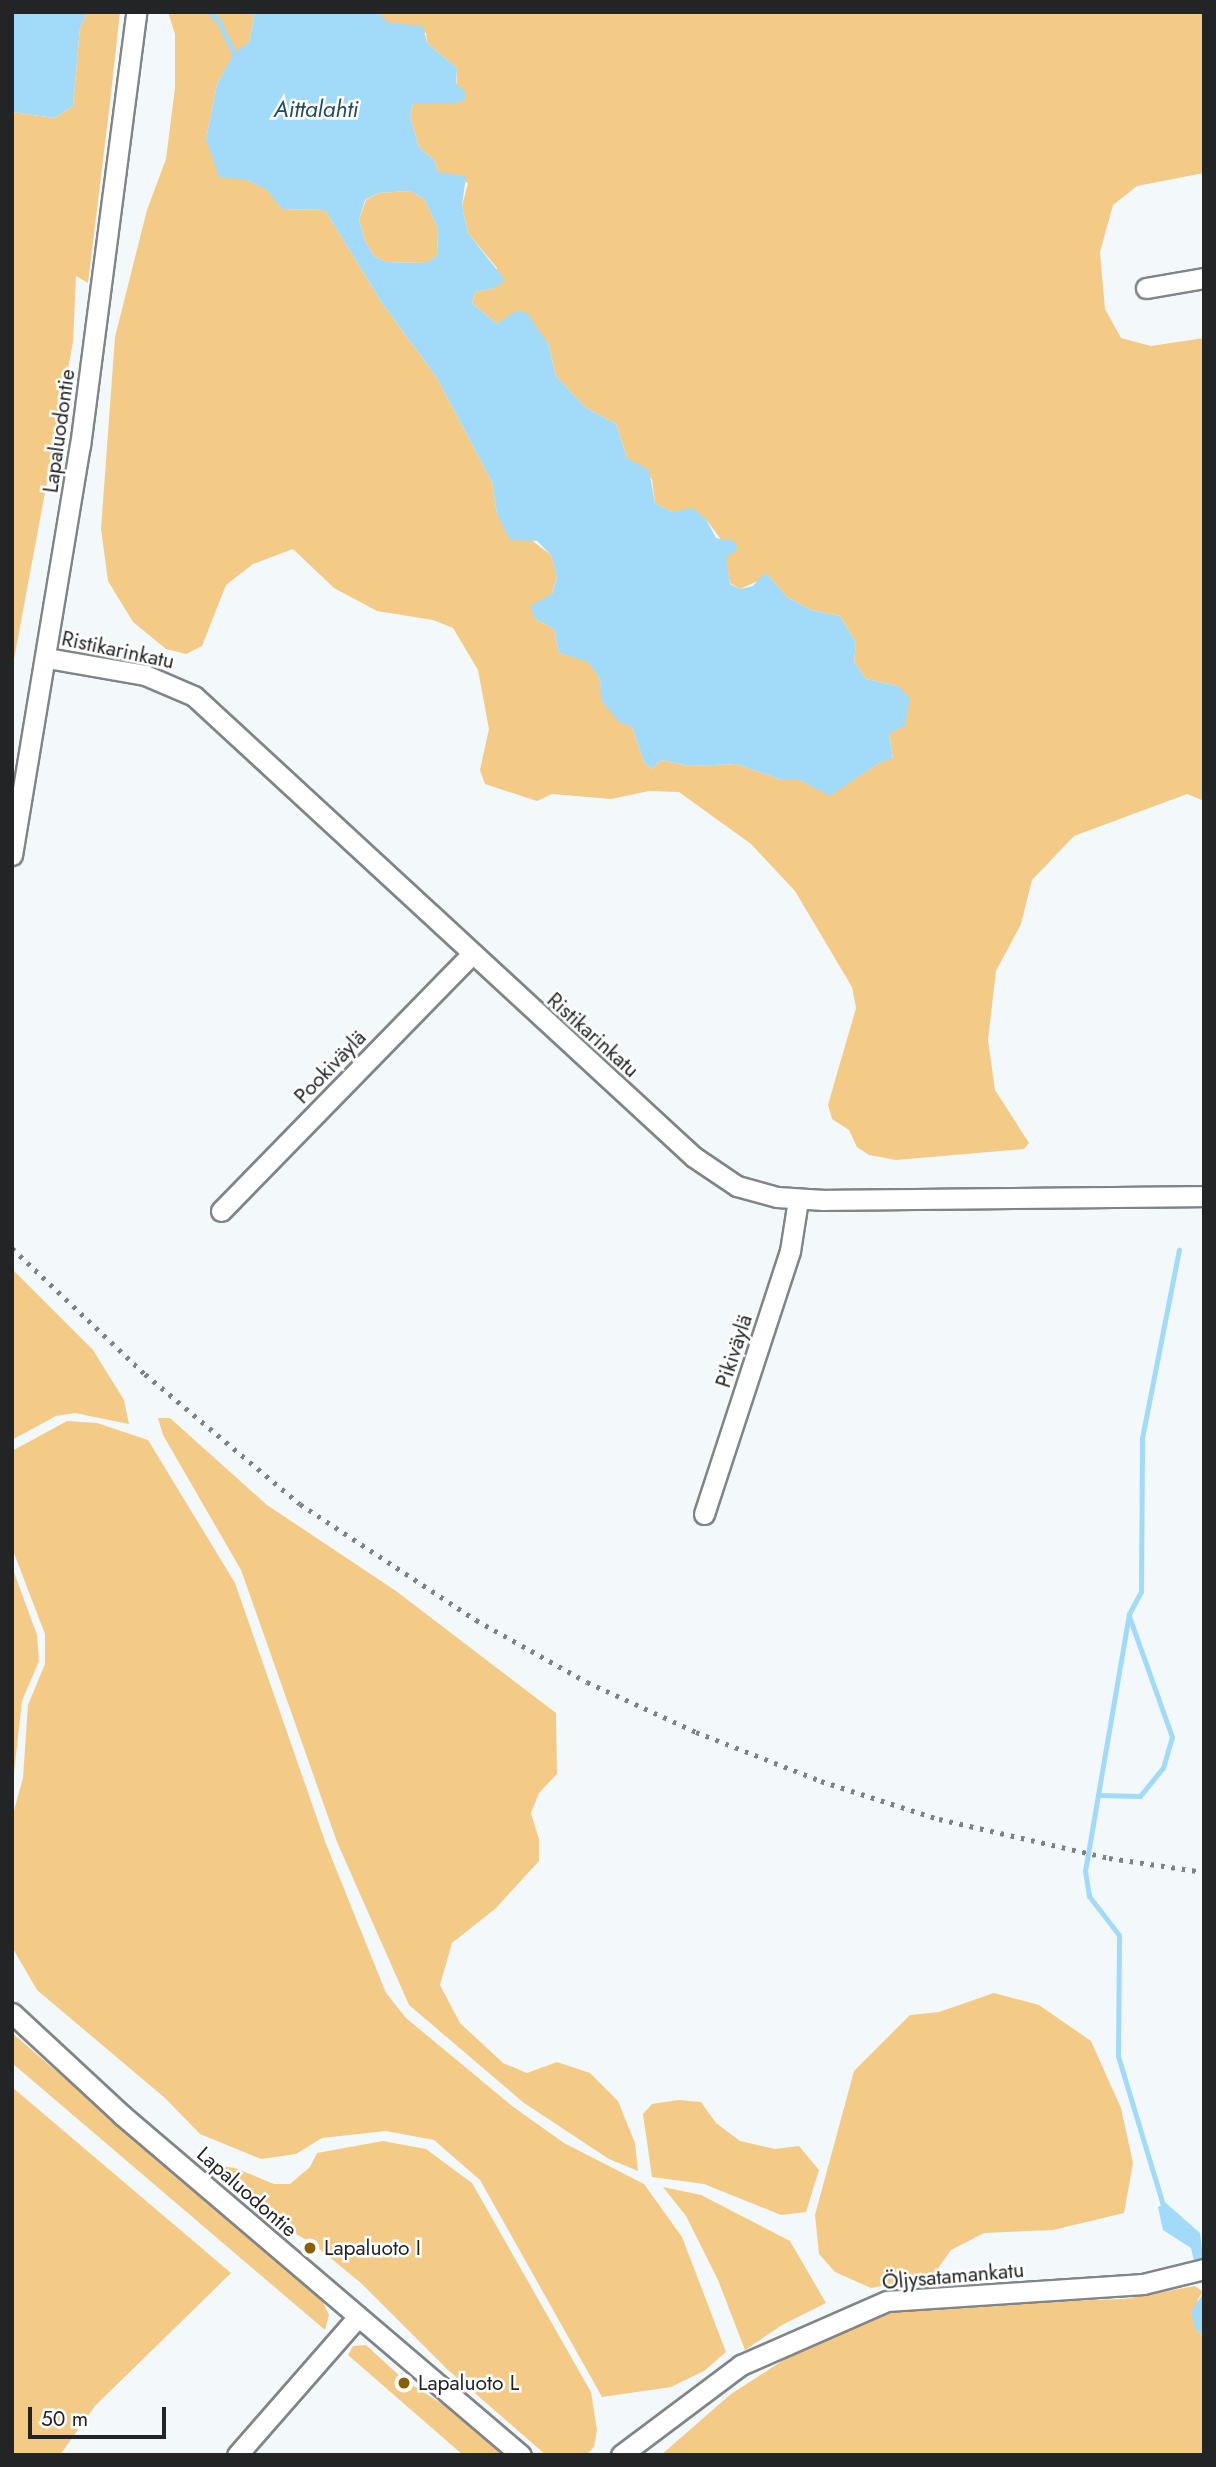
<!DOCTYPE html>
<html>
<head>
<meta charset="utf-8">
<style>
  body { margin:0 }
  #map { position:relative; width:1216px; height:2467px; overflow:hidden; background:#f3f8fb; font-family:Jost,sans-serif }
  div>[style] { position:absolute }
  .green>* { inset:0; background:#f4ca87 }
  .water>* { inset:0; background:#a2dbf9 }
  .stream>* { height:5px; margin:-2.5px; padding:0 2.5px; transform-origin:2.5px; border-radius:2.5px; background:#a2dbf9 }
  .roads { filter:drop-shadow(2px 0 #808588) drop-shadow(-2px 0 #808588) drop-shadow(0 2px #808588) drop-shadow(0 -2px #808588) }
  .minor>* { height:19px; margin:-9.5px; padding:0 9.5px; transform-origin:9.5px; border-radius:9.5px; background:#fff }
  .rail>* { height:5px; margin-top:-2.5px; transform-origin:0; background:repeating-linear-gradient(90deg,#7f8284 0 3.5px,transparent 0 10.5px) }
  .dots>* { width:19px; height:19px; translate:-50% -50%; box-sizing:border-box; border:4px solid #fff; border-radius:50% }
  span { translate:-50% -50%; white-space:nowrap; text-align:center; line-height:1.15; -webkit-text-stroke:5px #fff; paint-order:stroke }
  .street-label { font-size:21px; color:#222425 }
  .poi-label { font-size:21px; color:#222425 }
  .left { translate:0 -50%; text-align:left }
  .water-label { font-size:23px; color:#204c61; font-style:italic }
  .frame { position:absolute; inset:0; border:14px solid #222425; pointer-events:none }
  .scale { position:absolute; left:28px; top:2407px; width:138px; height:32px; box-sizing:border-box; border:4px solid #222425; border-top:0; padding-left:9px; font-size:21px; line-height:24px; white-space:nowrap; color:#222425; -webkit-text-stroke:5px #fff; paint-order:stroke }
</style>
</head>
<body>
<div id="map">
  <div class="green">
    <div style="clip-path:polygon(87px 12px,120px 12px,110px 103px,88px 283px,76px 276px,73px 342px,12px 670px,12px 112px,54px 118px,73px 106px,80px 28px)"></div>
    <div style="clip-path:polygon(168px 12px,249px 12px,254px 18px,249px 42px,234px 54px,217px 84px,206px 139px,247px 180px,268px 190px,282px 209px,325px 210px,382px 303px,437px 378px,492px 482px,497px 514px,551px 555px,557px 576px,552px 594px,535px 619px,554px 629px,559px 653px,588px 661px,600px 679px,602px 701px,632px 727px,644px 762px,652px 769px,661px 760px,689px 766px,736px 764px,782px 780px,799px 780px,830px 795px,879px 763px,893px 758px,889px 734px,898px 686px,866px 679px,854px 662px,856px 643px,840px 616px,811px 610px,787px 597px,769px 576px,740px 589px,730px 583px,722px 541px,706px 519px,672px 512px,655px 503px,652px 479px,627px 458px,616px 424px,585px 407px,556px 376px,548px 343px,510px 318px,497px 324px,472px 303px,475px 292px,495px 288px,497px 268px,468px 233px,462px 206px,468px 183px,438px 172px,434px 160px,419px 147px,410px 116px,413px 104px,423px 101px,456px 104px,457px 68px,427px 43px,426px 33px,388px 23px,377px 12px,1204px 12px,1204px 173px,1137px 186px,1113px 205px,1100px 252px,1105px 309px,1121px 338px,1151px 346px,1204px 338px,1204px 801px,1187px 794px,1074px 836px,1032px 880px,1021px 924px,996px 971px,988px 1040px,995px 1090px,1029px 1143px,1024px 1149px,896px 1160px,869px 1155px,857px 1147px,849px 1130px,832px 1119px,828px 1105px,856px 1008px,852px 987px,795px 891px,751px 844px,679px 792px,649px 791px,611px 799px,552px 794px,537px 801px,485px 784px,480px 770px,489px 729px,478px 670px,453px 628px,433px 620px,377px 611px,334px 588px,293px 549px,253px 564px,226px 585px,202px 646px,186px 654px,166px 649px,133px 622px,108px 581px,101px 529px,115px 337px,147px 210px,166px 159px,175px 88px,175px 34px)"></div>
    <div style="clip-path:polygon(410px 191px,424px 199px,438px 228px,437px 256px,426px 263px,386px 262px,374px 256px,365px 241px,359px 220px,366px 200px,378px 193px)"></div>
    <div style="clip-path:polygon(12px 1269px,93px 1350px,124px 1400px,129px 1424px,75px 1413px,56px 1416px,12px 1440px)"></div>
    <div style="clip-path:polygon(158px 1418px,170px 1418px,267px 1505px,396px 1591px,556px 1713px,557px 1774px,539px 1793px,531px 1813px,539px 1839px,539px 1861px,495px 1909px,452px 1943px,440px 1985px,460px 2023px,503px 2063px,527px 2073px,557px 2062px,590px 2073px,618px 2101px,635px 2143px,638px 2171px,609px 2159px,524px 2103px,409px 2005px,337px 1842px,241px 1570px,163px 1435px)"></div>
    <div style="clip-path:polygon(67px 1421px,97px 1423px,148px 1440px,235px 1583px,326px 1844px,386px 1993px,406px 2018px,512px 2106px,564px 2143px,644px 2184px,682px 2237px,726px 2352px,704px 2371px,671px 2387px,602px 2397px,480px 2180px,434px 2140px,386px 2131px,322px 2138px,296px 2154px,261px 2159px,200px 2134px,165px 2098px,37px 1990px,12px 1947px,12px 1818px,23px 1778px,28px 1705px,45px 1664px,45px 1634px,12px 1548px,12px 1451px)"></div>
    <div style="clip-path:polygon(12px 1567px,37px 1635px,39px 1661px,22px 1701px,12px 1791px)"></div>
    <div style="clip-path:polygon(994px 1993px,1039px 2005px,1091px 2041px,1121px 2108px,1133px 2163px,1124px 2213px,1053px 2230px,984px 2233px,951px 2250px,932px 2277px,871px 2288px,835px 2272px,819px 2254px,815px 2215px,854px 2071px,910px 2015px,939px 2012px)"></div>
    <div style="clip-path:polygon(12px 2033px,321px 2298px,329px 2315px,325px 2330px,12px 2063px)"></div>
    <div style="clip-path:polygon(12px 2087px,231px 2273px,95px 2406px,60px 2455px,12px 2455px)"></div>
    <div style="clip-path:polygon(679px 2100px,701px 2102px,716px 2123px,740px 2141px,775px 2149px,799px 2146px,819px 2170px,806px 2212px,781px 2215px,704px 2184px,652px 2177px,643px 2114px,652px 2104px)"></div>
    <div style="clip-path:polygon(383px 2141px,426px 2149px,472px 2183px,591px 2392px,597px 2430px,594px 2447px,586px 2455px,546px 2455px,447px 2369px,361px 2283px,312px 2243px,276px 2223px,218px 2176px,214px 2165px,235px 2168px,274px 2184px,290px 2184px,310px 2167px,317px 2153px)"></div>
    <div style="clip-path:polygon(663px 2187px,701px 2195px,790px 2241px,826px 2303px,782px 2325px,745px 2350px,718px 2280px,686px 2216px)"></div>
    <div style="clip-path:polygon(1195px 2286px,1203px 2292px,1198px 2299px,1196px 2330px,1204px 2336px,1204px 2455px,661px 2455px,731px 2394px,827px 2332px,915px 2306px,1124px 2299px)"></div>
    <div style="clip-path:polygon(366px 2345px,403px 2379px,456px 2413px,506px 2455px,463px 2455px,348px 2355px,353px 2346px)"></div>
  </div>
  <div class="water">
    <div style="clip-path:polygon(12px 12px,87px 12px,80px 28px,73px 106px,54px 118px,12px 112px)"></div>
    <div style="clip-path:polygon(evenodd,249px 12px,377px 12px,389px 23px,423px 26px,427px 43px,457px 68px,456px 83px,466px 93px,466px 99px,456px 104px,413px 104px,410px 116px,419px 147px,434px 160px,438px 172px,466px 176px,462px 206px,468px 233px,505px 280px,495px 288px,475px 292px,472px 303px,497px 324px,516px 311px,527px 313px,548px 343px,556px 376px,585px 407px,616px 424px,627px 458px,649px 470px,655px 503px,672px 512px,692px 508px,706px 519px,716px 538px,734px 541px,738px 549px,726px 558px,730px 584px,740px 589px,753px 586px,763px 574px,769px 576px,787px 597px,811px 610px,840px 616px,856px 643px,854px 662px,866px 679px,898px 686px,910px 698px,905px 726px,889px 734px,893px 759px,879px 763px,830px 796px,799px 780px,782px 780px,736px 764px,689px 766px,661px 760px,652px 769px,644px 762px,632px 727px,619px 722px,601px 700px,600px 679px,588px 662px,559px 653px,554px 629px,535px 619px,530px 606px,552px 594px,557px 577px,551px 555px,537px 541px,510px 540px,497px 514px,492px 482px,437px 378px,382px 303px,325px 210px,282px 209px,267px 190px,247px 180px,219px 177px,206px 139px,217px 84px,234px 53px,249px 42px,254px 18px,249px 12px,410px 191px,424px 199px,438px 228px,437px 256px,425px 263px,386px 262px,374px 256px,365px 241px,359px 220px,365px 200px,378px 193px,410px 191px)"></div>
    <div style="clip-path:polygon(1166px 2203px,1200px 2233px,1204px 2262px,1195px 2265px,1191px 2248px,1163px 2230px,1158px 2207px)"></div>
    <div style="clip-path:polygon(1204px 2292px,1204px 2336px,1196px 2330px,1191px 2312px)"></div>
  </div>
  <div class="stream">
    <div style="left:209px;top:12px;width:12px;rotate:42deg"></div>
    <div style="left:218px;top:20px;width:37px;rotate:64deg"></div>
    <div style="left:1099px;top:1795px;width:41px;rotate:1.4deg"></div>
    <div style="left:1140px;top:1796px;width:36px;rotate:-51deg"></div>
    <div style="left:1163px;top:1768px;width:32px;rotate:-74deg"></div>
    <div style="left:1172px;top:1737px;width:128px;rotate:-109.6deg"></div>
    <div style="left:1163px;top:2205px;width:156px;rotate:-106.8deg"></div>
    <div style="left:1118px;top:2056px;width:121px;rotate:-89.5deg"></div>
    <div style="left:1119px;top:1935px;width:49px;rotate:-127.6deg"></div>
    <div style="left:1089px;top:1896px;width:25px;rotate:-99deg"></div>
    <div style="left:1085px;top:1871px;width:261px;rotate:-80.3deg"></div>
    <div style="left:1129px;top:1614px;width:26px;rotate:-62deg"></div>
    <div style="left:1141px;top:1591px;width:153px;rotate:-89.6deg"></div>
    <div style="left:1142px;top:1438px;width:192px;rotate:-78.9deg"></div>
  </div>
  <div class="roads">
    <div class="minor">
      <div style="left:1146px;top:288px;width:59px;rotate:-9.8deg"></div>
      <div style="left:47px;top:658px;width:99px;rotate:9.8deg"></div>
      <div style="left:145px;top:675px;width:53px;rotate:23.2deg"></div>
      <div style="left:194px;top:696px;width:680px;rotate:42.68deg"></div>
      <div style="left:694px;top:1157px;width:52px;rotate:34deg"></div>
      <div style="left:737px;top:1186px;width:41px;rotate:15.4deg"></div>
      <div style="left:777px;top:1197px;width:47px;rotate:3.7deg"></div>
      <div style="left:824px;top:1200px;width:380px;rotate:-0.6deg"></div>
      <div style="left:12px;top:855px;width:415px;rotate:-80.6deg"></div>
      <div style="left:80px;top:446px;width:438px;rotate:-82.6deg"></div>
      <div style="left:221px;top:1211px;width:358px;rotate:-45.7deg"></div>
      <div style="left:704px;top:1514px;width:277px;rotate:-71.9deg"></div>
      <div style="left:790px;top:1251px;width:52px;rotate:-81.1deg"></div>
      <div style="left:12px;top:2013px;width:150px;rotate:42.8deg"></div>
      <div style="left:122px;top:2115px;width:524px;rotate:40.44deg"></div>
      <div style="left:237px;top:2455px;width:184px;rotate:-48.8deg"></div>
      <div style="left:621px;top:2455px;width:150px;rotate:-36.9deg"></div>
      <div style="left:741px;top:2365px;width:159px;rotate:-23.7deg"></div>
      <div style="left:887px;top:2301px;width:257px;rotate:-3.8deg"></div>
      <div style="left:1143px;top:2284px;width:63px;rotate:-13.8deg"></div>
    </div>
  </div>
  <div class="rail">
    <div style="left:12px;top:1248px;width:183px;rotate:43.5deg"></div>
    <div style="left:145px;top:1374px;width:202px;rotate:40deg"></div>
    <div style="left:300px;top:1504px;width:211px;rotate:33.4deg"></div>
    <div style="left:476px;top:1620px;width:127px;rotate:29.2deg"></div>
    <div style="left:587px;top:1682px;width:120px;rotate:24.6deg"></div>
    <div style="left:696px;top:1732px;width:134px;rotate:21.4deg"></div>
    <div style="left:821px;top:1781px;width:124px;rotate:17.9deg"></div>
    <div style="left:939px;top:1819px;width:174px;rotate:12.9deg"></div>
    <div style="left:1109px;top:1858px;width:96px;rotate:8.4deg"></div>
  </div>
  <div class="dots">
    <div style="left:310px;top:2248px;background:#8a5f00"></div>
    <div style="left:404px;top:2383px;background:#8a5f00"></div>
  </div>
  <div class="street-label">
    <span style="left:59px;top:431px;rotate:-82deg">Lapaluodontie</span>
    <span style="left:118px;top:650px;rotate:12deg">Ristikarinkatu</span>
    <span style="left:593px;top:1035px;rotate:42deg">Ristikarinkatu</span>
    <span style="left:330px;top:1067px;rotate:-46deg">Pookiväylä</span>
    <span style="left:734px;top:1351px;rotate:-72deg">Pikiväylä</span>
    <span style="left:247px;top:2192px;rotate:41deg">Lapaluodontie</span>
    <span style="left:953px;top:2276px;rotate:-5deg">Öljysatamankatu</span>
  </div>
  <div class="poi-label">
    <span class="left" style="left:324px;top:2248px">Lapaluoto I</span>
    <span class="left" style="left:418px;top:2383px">Lapaluoto L</span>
  </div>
  <div class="water-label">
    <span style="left:316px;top:109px">Aittalahti</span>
  </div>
  <div class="frame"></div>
  <div class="scale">50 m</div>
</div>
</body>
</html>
